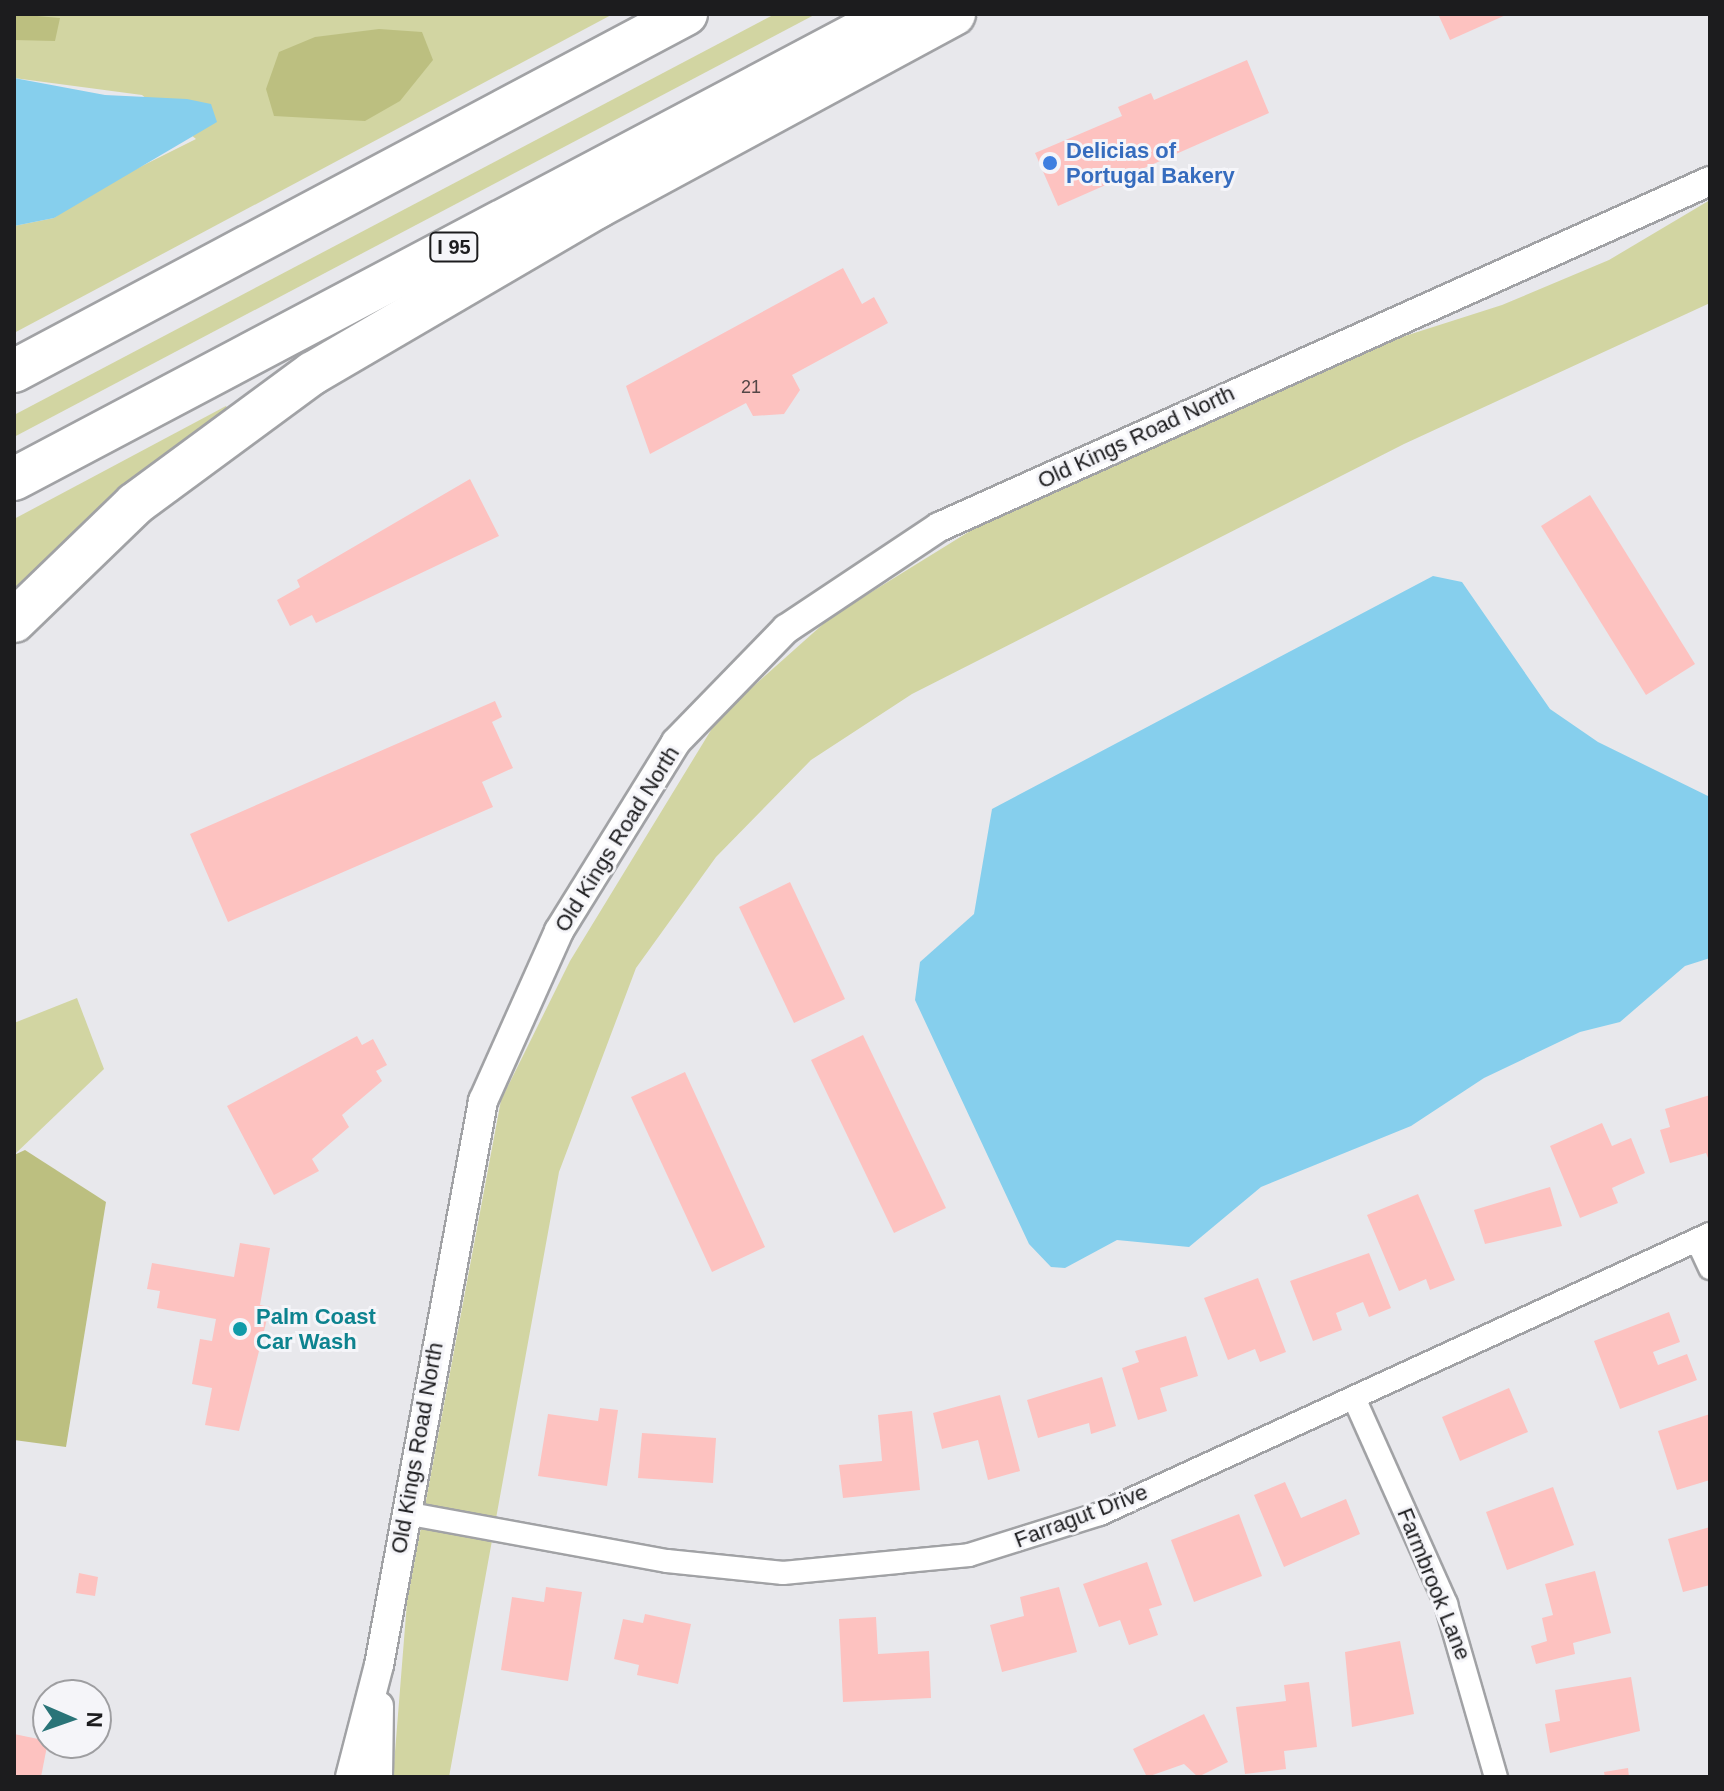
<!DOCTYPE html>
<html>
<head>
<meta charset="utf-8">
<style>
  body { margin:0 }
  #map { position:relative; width:1724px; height:1791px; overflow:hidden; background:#e8e8ec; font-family:Arial,sans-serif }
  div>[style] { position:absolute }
  .green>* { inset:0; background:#d2d5a2 }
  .forest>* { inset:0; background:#bcbf80 }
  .water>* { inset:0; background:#86cfed }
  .building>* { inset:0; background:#fdc2c0 }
  .roads { filter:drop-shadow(2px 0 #a1a2a5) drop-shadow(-2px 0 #a1a2a5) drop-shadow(0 2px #a1a2a5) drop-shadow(0 -2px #a1a2a5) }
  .minor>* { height:22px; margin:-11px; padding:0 11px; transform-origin:11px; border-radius:11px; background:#fff }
  .tertiary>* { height:28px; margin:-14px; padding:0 14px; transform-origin:14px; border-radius:14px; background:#fff }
  .motorway>* { height:42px; margin:-21px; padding:0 21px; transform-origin:21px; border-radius:21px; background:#fff }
  .dots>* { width:22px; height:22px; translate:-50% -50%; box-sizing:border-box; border:4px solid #f5f5f9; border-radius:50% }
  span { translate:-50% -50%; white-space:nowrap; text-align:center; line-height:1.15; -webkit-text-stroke:6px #f5f5f9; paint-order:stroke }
  .number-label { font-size:18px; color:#544646 }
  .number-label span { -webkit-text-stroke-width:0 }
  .shield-label span { padding:2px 6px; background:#f5f5f9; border:2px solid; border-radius:6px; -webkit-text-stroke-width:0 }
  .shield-label { font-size:20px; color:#1c1c1e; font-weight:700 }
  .shop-label { font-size:22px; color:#366cbe; font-weight:700 }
  .left { translate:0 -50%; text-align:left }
  .street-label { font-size:22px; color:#1c1c1e }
  .culture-label { font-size:22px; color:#0d838f; font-weight:700 }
  .frame { position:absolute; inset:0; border:16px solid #1c1c1e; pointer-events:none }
  .north { position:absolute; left:32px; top:1679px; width:80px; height:80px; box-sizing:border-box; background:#f5f5f9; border:2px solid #9e9ea1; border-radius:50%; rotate:92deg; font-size:22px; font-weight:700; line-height:32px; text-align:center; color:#1c1c1e }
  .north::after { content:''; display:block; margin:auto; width:28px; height:36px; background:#2a7478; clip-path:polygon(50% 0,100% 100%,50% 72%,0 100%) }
</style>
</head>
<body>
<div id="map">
  <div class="green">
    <div style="clip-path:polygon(14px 14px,613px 14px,14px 333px,14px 226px,54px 218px,86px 194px,196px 139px,142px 95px,14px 78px)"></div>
    <div style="clip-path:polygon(775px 14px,816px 14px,14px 437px,14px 415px)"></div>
    <div style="clip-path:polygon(1710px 200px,1710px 303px,1404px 444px,912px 694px,811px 760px,716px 857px,636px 968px,559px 1172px,449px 1777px,393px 1777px,407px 1602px,501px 1100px,570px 961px,719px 717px,831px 617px,983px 523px,1383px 343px,1502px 305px,1609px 260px)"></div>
    <div style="clip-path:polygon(226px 406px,230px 413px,14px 606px,14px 519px)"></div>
    <div style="clip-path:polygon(77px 998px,104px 1069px,14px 1155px,14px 1023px)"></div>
  </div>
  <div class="forest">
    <div style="clip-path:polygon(14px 14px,60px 18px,55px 41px,14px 40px)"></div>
    <div style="clip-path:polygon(379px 29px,422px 32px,433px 60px,400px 101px,365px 121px,274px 116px,266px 89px,279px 52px,315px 37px)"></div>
    <div style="clip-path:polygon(25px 1150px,106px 1202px,66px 1447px,14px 1440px,14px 1155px)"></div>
  </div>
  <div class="water">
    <div style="clip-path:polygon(14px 78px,105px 95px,187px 99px,211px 104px,217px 122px,54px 218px,14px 226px)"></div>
    <div style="clip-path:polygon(1433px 576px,1462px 582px,1550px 709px,1598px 742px,1710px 797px,1710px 958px,1685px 966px,1620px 1022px,1580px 1032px,1484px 1078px,1411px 1126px,1261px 1187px,1189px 1247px,1117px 1240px,1065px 1268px,1051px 1267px,1029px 1244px,915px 1000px,920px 962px,974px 914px,992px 809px)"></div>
  </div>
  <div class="building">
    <div style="clip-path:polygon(1438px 14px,1508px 14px,1450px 40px)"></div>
    <div style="clip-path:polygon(1247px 60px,1269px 113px,1058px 206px,1035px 153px,1122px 116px,1118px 107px,1151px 93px,1154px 100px)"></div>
    <div style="clip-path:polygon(843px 268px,862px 304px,874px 297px,888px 323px,792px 375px,800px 390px,784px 414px,753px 416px,746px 403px,650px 454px,626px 386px)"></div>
    <div style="clip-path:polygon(470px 479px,499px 536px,316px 623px,312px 615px,290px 626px,277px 600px,300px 587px,297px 580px)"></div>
    <div style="clip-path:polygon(1590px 495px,1695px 664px,1646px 695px,1541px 526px)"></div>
    <div style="clip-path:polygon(495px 701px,502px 717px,492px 722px,513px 768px,482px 782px,493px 807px,228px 922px,190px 834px)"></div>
    <div style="clip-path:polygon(790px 882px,845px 999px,794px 1023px,739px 907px)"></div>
    <div style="clip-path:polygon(863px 1035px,946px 1208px,894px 1233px,811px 1060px)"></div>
    <div style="clip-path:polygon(357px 1036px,362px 1045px,373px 1039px,387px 1065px,376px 1071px,382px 1081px,342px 1115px,349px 1127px,312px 1159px,319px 1171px,274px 1195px,227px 1106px)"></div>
    <div style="clip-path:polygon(685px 1072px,765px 1247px,712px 1272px,631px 1097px)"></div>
    <div style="clip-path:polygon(1710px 1095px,1710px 1163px,1706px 1153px,1670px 1163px,1660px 1130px,1670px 1127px,1665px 1109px)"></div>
    <div style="clip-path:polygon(1602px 1123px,1612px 1146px,1631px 1138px,1645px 1173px,1612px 1188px,1618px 1203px,1580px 1218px,1550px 1146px)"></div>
    <div style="clip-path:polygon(1550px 1187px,1562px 1226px,1485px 1244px,1474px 1210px)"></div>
    <div style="clip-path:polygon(1418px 1194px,1455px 1280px,1430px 1290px,1426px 1279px,1399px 1291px,1367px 1215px)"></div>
    <div style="clip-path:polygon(240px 1243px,270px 1248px,260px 1305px,270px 1307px,239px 1431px,205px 1425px,212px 1388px,192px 1384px,200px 1339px,212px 1341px,216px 1319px,157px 1308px,160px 1291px,147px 1289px,152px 1263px,234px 1277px)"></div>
    <div style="clip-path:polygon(1369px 1253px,1391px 1308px,1369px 1317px,1363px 1302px,1336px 1313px,1342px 1330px,1313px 1341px,1290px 1281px)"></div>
    <div style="clip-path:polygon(1258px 1278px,1286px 1352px,1260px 1362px,1255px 1349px,1228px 1360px,1204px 1298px)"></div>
    <div style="clip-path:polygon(1669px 1312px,1680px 1342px,1653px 1352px,1658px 1365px,1687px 1354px,1697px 1380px,1620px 1409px,1594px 1341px)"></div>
    <div style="clip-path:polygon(1186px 1336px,1198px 1376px,1160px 1388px,1167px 1411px,1138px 1420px,1122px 1368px,1139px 1362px,1135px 1351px)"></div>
    <div style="clip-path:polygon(1102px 1377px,1116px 1426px,1091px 1434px,1089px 1423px,1038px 1438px,1027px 1400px)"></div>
    <div style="clip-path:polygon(1509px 1388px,1528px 1432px,1460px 1461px,1442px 1417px)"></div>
    <div style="clip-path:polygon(1000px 1395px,1020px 1471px,988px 1480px,978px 1440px,942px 1449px,933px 1413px)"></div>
    <div style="clip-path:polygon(600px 1408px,618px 1410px,607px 1486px,538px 1476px,548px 1414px,598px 1421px)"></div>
    <div style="clip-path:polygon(912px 1411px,920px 1490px,843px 1498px,839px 1465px,882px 1461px,878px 1415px)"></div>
    <div style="clip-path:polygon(1710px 1414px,1710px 1480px,1677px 1490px,1658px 1431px)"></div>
    <div style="clip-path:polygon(642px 1433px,716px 1438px,713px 1483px,638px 1478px)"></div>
    <div style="clip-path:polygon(1285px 1482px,1301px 1518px,1346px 1499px,1360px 1534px,1284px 1567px,1254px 1495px)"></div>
    <div style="clip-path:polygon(1553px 1487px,1574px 1545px,1507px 1570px,1486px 1512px)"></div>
    <div style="clip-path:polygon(1239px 1514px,1262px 1576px,1194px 1602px,1171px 1540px)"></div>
    <div style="clip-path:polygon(1710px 1527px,1710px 1585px,1683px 1592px,1668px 1539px)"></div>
    <div style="clip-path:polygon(1147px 1562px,1162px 1605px,1149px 1609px,1158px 1635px,1129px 1645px,1120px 1620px,1099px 1627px,1083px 1584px)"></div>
    <div style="clip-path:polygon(1595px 1571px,1611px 1633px,1573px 1643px,1575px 1654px,1536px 1664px,1531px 1646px,1547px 1641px,1542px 1618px,1553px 1615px,1545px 1584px)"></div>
    <div style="clip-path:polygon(79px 1573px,98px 1577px,95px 1596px,76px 1593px)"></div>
    <div style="clip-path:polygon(546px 1587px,582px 1592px,568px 1681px,501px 1670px,512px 1597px,544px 1602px)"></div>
    <div style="clip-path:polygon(1059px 1587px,1077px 1652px,1002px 1672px,990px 1625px,1024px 1616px,1020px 1597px)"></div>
    <div style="clip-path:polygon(645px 1614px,691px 1624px,678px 1684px,637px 1675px,639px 1665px,614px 1659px,623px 1619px,643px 1623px)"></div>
    <div style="clip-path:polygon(876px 1617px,878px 1654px,929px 1651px,931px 1698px,843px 1702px,839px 1619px)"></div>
    <div style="clip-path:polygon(1400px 1641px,1414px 1714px,1352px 1727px,1345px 1652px)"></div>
    <div style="clip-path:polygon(1631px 1677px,1640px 1731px,1550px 1753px,1545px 1724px,1560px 1721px,1555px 1690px)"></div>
    <div style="clip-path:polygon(1309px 1682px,1317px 1747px,1284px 1751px,1286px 1769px,1245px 1774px,1236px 1707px,1286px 1701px,1284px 1685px)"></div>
    <div style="clip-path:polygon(1204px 1714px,1228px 1762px,1198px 1777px,1184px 1764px,1147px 1777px,1133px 1749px)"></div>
    <div style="clip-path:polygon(14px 1734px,48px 1741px,41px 1777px,14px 1777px)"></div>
    <div style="clip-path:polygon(1628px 1768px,1629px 1777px,1605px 1777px,1604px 1772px)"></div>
  </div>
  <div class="roads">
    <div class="minor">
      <div style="left:1697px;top:1240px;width:31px;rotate:65deg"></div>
      <div style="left:1354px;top:1398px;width:226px;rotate:65.9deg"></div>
      <div style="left:1446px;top:1604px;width:180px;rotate:73.9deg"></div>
      <div style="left:405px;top:1513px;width:266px;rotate:10.4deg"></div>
      <div style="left:667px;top:1561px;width:117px;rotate:5.9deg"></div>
      <div style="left:783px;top:1573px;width:187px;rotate:-5.5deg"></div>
      <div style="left:969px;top:1555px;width:137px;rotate:-17.4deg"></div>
      <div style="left:1100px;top:1514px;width:671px;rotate:-24.66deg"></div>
    </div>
    <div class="tertiary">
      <div style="left:350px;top:1777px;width:116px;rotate:-75.5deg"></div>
      <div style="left:379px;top:1665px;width:574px;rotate:-79.55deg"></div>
      <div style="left:483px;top:1101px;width:186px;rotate:-65.9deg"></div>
      <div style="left:559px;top:931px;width:222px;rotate:-58.2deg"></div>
      <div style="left:676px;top:742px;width:158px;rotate:-45.8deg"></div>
      <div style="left:786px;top:629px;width:184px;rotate:-33.7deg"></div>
      <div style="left:939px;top:527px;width:845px;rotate:-24.17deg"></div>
      <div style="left:378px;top:1777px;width:71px;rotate:-89.2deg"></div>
    </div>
    <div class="motorway">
      <div style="left:14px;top:371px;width:761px;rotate:-27.98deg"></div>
      <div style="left:14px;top:479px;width:995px;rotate:-27.85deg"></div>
      <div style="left:14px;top:621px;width:168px;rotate:-44deg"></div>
      <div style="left:135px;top:504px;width:221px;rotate:-36.4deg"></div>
      <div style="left:313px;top:373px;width:329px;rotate:-30.3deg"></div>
      <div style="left:597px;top:207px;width:406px;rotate:-28.4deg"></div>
    </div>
  </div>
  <div class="dots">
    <div style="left:1050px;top:163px;background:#3f7fe0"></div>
    <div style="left:240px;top:1329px;background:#0f9aa8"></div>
  </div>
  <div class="number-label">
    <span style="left:751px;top:387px">21</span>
  </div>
  <div class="shield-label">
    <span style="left:454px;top:247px">I 95</span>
  </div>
  <div class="shop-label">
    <span class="left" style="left:1066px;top:163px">Delicias of<br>Portugal Bakery</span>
  </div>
  <div class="street-label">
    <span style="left:1136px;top:437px;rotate:-25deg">Old Kings Road North</span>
    <span style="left:617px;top:839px;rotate:-58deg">Old Kings Road North</span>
    <span style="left:417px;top:1448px;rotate:-80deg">Old Kings Road North</span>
    <span style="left:1081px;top:1516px;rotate:-21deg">Farragut Drive</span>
    <span style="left:1434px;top:1584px;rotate:68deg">Farmbrook Lane</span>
  </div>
  <div class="culture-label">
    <span class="left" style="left:256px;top:1329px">Palm Coast<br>Car Wash</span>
  </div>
  <div class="frame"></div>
  <div class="north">N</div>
</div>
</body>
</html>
